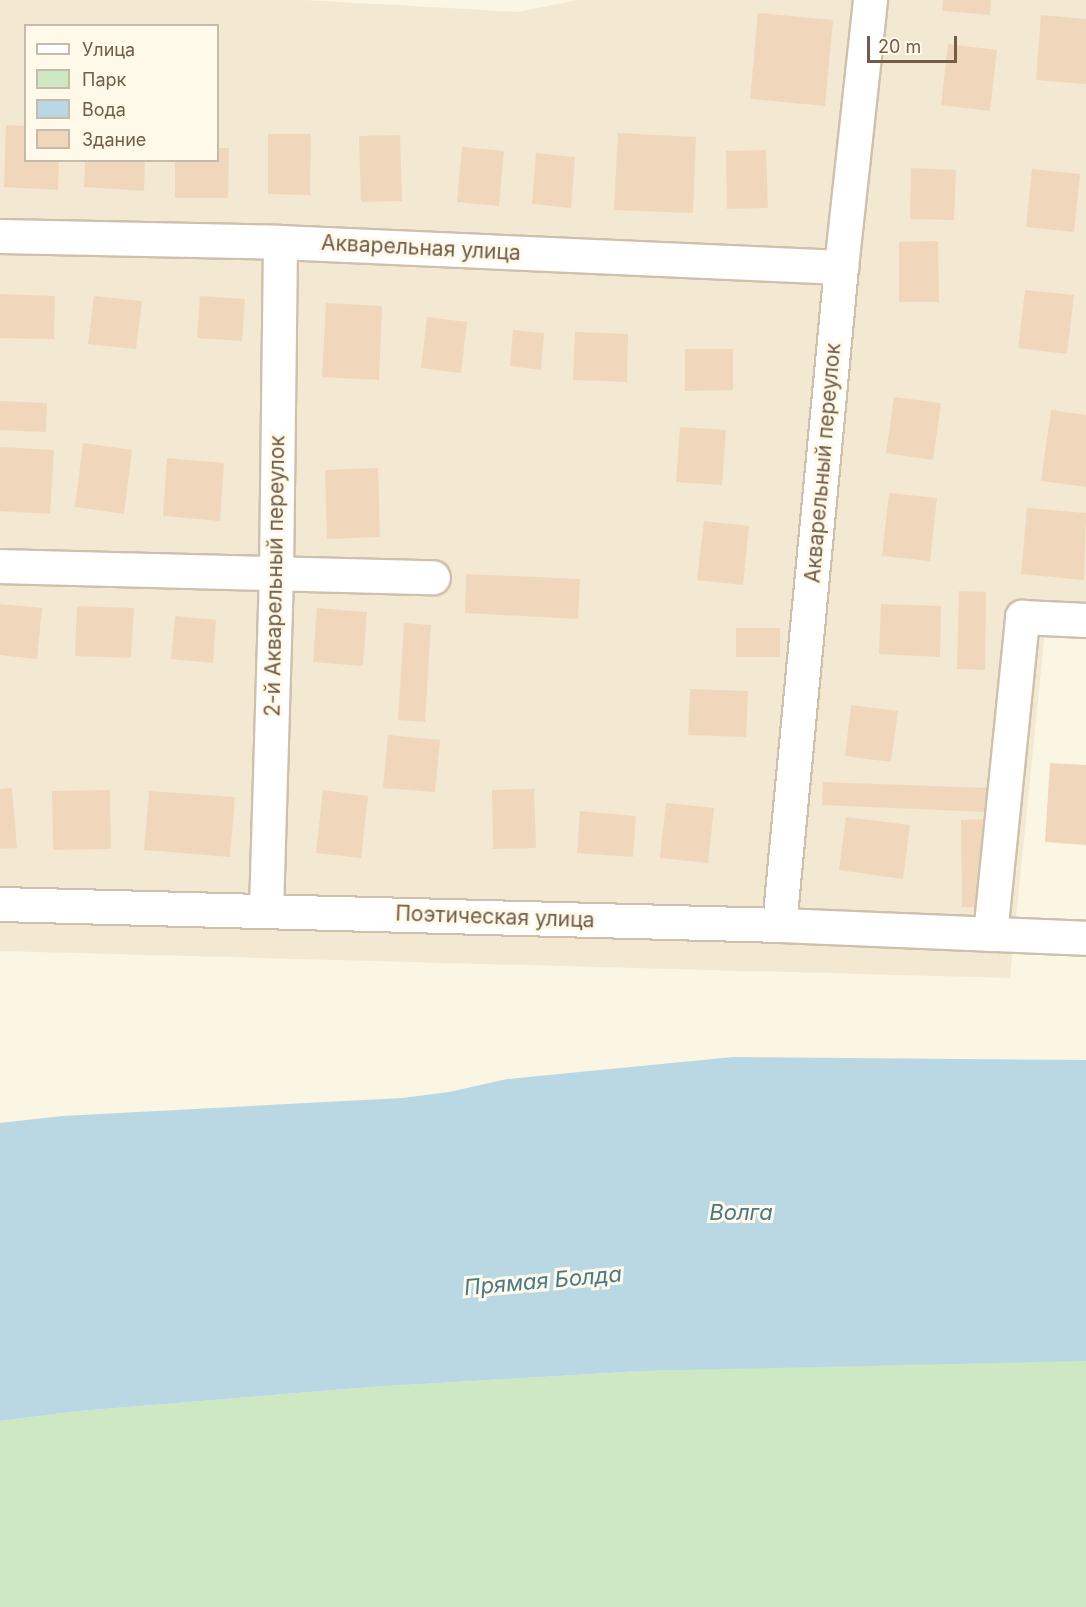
<!DOCTYPE html>
<html>
<head>
<meta charset="utf-8">
<style>
  body { margin:0 }
  #map { position:relative; width:1086px; height:1607px; overflow:hidden; background:#fbf5e3; font-family:Inter,sans-serif }
  div>[style] { position:absolute }
  .residential>* { inset:0; background:#f3e8d2 }
  .green>* { inset:0; background:#cde8c2 }
  .water>* { inset:0; background:#b9d8e4 }
  .building>* { inset:0; background:#f0d7bc }
  .roads { filter:drop-shadow(2px 0 #cec0ad) drop-shadow(-2px 0 #cec0ad) drop-shadow(0 2px #cec0ad) drop-shadow(0 -2px #cec0ad) }
  .minor>* { height:33px; margin:-16.5px; padding:0 16.5px; transform-origin:16.5px; border-radius:16.5px; background:#fff }
  span { translate:-50% -50%; white-space:nowrap; text-align:center; line-height:1.15; -webkit-text-stroke:6px #fef9e9; paint-order:stroke }
  .street-label { font-size:21px; color:#725d4a }
  .water-label { font-size:22px; color:#48788b; font-style:italic }
  .legend { position:absolute; left:24px; top:24px; width:195px; height:138px; box-sizing:border-box; background:#fef9e9; border:2px solid #c6bba9; margin:0; padding:8px 10px; list-style:none; font-size:18px; color:#725d4a }
  .legend li { display:flex; align-items:center; gap:12px; height:30px }
  .legend b { width:30px; border:2px solid #c6bba9 }
  .scale { position:absolute; left:867px; top:36px; width:90px; height:27px; box-sizing:border-box; border:3px solid #725d4a; border-top:0; padding-left:8px; font-size:18px; line-height:21px; white-space:nowrap; color:#725d4a; -webkit-text-stroke:4px #fef9e9; paint-order:stroke }
</style>
</head>
<body>
<div id="map">
  <div class="residential">
    <div style="clip-path:polygon(evenodd,0 0,304px 0,517px 12px,578px 0,1086px 0,1086px 633px,1045px 630px,1010px 978px,0 951px,0 0,26px 26px,218px 26px,218px 160px,26px 160px,26px 26px)"></div>
  </div>
  <div class="green">
    <div style="clip-path:polygon(1018px 1361px,1086px 1361px,1086px 1607px,0 1607px,0 1421px,79px 1411px,371px 1387px,642px 1371px)"></div>
  </div>
  <div class="water">
    <div style="clip-path:polygon(733px 1057px,1086px 1060px,1086px 1361px,642px 1371px,371px 1387px,79px 1411px,0 1421px,0 1123px,62px 1116px,402px 1098px,449px 1092px,507px 1079px)"></div>
  </div>
  <div class="building">
    <div style="clip-path:polygon(943px 0,991px 0,990px 15px,942px 11px)"></div>
    <div style="clip-path:polygon(758px 13px,833px 20px,825px 106px,750px 99px)"></div>
    <div style="clip-path:polygon(1041px 15px,1086px 19px,1086px 84px,1036px 80px)"></div>
    <div style="clip-path:polygon(948px 44px,997px 50px,990px 111px,941px 105px)"></div>
    <div style="clip-path:polygon(6px 125px,26px 126px,26px 160px,59px 160px,58px 190px,4px 187px)"></div>
    <div style="clip-path:polygon(618px 133px,696px 137px,693px 213px,614px 210px)"></div>
    <div style="clip-path:polygon(268px 134px,311px 134px,310px 195px,268px 194px)"></div>
    <div style="clip-path:polygon(400px 135px,402px 201px,361px 202px,359px 136px)"></div>
    <div style="clip-path:polygon(462px 147px,504px 151px,499px 206px,457px 202px)"></div>
    <div style="clip-path:polygon(218px 148px,229px 148px,228px 198px,175px 198px,175px 160px,218px 160px)"></div>
    <div style="clip-path:polygon(766px 150px,768px 208px,727px 209px,726px 151px)"></div>
    <div style="clip-path:polygon(536px 153px,575px 157px,571px 208px,532px 204px)"></div>
    <div style="clip-path:polygon(85px 160px,145px 160px,144px 191px,84px 187px)"></div>
    <div style="clip-path:polygon(911px 168px,956px 170px,954px 220px,910px 219px)"></div>
    <div style="clip-path:polygon(1032px 169px,1080px 174px,1074px 232px,1026px 227px)"></div>
    <div style="clip-path:polygon(938px 241px,939px 302px,899px 302px,899px 242px)"></div>
    <div style="clip-path:polygon(1025px 290px,1074px 295px,1067px 354px,1018px 348px)"></div>
    <div style="clip-path:polygon(0 294px,55px 296px,54px 339px,0 338px)"></div>
    <div style="clip-path:polygon(94px 296px,142px 301px,136px 349px,88px 344px)"></div>
    <div style="clip-path:polygon(200px 296px,245px 299px,242px 341px,197px 338px)"></div>
    <div style="clip-path:polygon(326px 303px,382px 306px,379px 380px,322px 377px)"></div>
    <div style="clip-path:polygon(427px 317px,467px 322px,461px 373px,421px 368px)"></div>
    <div style="clip-path:polygon(513px 330px,544px 333px,541px 370px,510px 366px)"></div>
    <div style="clip-path:polygon(575px 332px,628px 334px,627px 382px,573px 380px)"></div>
    <div style="clip-path:polygon(685px 349px,733px 349px,733px 390px,685px 391px)"></div>
    <div style="clip-path:polygon(894px 397px,941px 403px,933px 460px,886px 453px)"></div>
    <div style="clip-path:polygon(0 401px,47px 403px,46px 432px,0 430px)"></div>
    <div style="clip-path:polygon(1051px 410px,1086px 415px,1086px 487px,1041px 481px)"></div>
    <div style="clip-path:polygon(680px 427px,726px 430px,722px 485px,676px 482px)"></div>
    <div style="clip-path:polygon(83px 443px,132px 450px,124px 514px,75px 507px)"></div>
    <div style="clip-path:polygon(0 447px,54px 450px,50px 514px,0 511px)"></div>
    <div style="clip-path:polygon(167px 458px,224px 463px,220px 521px,163px 516px)"></div>
    <div style="clip-path:polygon(378px 468px,380px 537px,327px 539px,325px 470px)"></div>
    <div style="clip-path:polygon(889px 493px,937px 498px,930px 561px,882px 556px)"></div>
    <div style="clip-path:polygon(1027px 508px,1086px 513px,1084px 580px,1021px 574px)"></div>
    <div style="clip-path:polygon(704px 521px,749px 526px,743px 585px,697px 580px)"></div>
    <div style="clip-path:polygon(466px 574px,580px 579px,578px 619px,465px 613px)"></div>
    <div style="clip-path:polygon(959px 591px,986px 592px,985px 670px,957px 669px)"></div>
    <div style="clip-path:polygon(0 604px,42px 608px,37px 659px,0 655px)"></div>
    <div style="clip-path:polygon(881px 604px,941px 606px,940px 657px,879px 654px)"></div>
    <div style="clip-path:polygon(77px 606px,134px 608px,131px 658px,75px 656px)"></div>
    <div style="clip-path:polygon(317px 608px,367px 612px,363px 666px,313px 662px)"></div>
    <div style="clip-path:polygon(175px 616px,216px 620px,213px 663px,171px 659px)"></div>
    <div style="clip-path:polygon(404px 623px,431px 625px,425px 722px,398px 720px)"></div>
    <div style="clip-path:polygon(736px 628px,780px 628px,780px 657px,736px 657px)"></div>
    <div style="clip-path:polygon(690px 689px,748px 691px,746px 737px,688px 735px)"></div>
    <div style="clip-path:polygon(851px 705px,898px 711px,891px 762px,845px 756px)"></div>
    <div style="clip-path:polygon(388px 735px,440px 740px,435px 792px,383px 788px)"></div>
    <div style="clip-path:polygon(1050px 763px,1086px 765px,1086px 845px,1045px 842px)"></div>
    <div style="clip-path:polygon(823px 782px,989px 788px,988px 812px,822px 805px)"></div>
    <div style="clip-path:polygon(12px 788px,17px 848px,0 849px,0 789px)"></div>
    <div style="clip-path:polygon(534px 789px,536px 848px,493px 849px,492px 790px)"></div>
    <div style="clip-path:polygon(110px 790px,111px 849px,53px 850px,52px 791px)"></div>
    <div style="clip-path:polygon(323px 790px,368px 796px,361px 858px,316px 853px)"></div>
    <div style="clip-path:polygon(149px 791px,235px 797px,230px 857px,144px 850px)"></div>
    <div style="clip-path:polygon(666px 803px,714px 808px,708px 863px,660px 858px)"></div>
    <div style="clip-path:polygon(580px 811px,636px 816px,633px 857px,577px 853px)"></div>
    <div style="clip-path:polygon(846px 817px,910px 825px,903px 879px,839px 870px)"></div>
    <div style="clip-path:polygon(987px 819px,989px 907px,962px 907px,961px 820px)"></div>
  </div>
  <div class="roads">
    <div class="minor">
      <div style="left:0;top:236px;width:280px;rotate:1.2deg"></div>
      <div style="left:280px;top:242px;width:562px;rotate:2.55deg"></div>
      <div style="left:0;top:566px;width:433px;rotate:1.5deg"></div>
      <div style="left:0;top:904px;width:779px;rotate:1.54deg"></div>
      <div style="left:779px;top:925px;width:307px;rotate:2.4deg"></div>
      <div style="left:266px;top:910px;width:338px;rotate:-88.3deg"></div>
      <div style="left:276px;top:572px;width:330px;rotate:-89.3deg"></div>
      <div style="left:779px;top:925px;width:661px;rotate:-84.62deg"></div>
      <div style="left:841px;top:267px;width:269px;rotate:-83.8deg"></div>
      <div style="left:990px;top:934px;width:319px;rotate:-84.2deg"></div>
      <div style="left:1022px;top:617px;width:64px;rotate:2.7deg"></div>
    </div>
  </div>
  <div class="street-label">
    <span style="left:421px;top:248px;rotate:3deg">Акварельная улица</span>
    <span style="left:823px;top:463px;rotate:-85deg">Акварельный переулок</span>
    <span style="left:275px;top:576px;rotate:-89deg">2-й Акварельный переулок</span>
    <span style="left:495px;top:917px;rotate:2deg">Поэтическая улица</span>
  </div>
  <div class="water-label">
    <span style="left:741px;top:1213px">Волга</span>
    <span style="left:543px;top:1281px;rotate:-5deg">Прямая Болда</span>
  </div>
  <ul class="legend">
  <li><b style="height:8px;background:#fff"></b>Улица</li>
  <li><b style="height:16px;background:#cde8c2"></b>Парк</li>
  <li><b style="height:16px;background:#b9d8e4"></b>Вода</li>
  <li><b style="height:16px;background:#f0d7bc"></b>Здание</li>
  </ul>
  <div class="scale">20 m</div>
</div>
</body>
</html>
